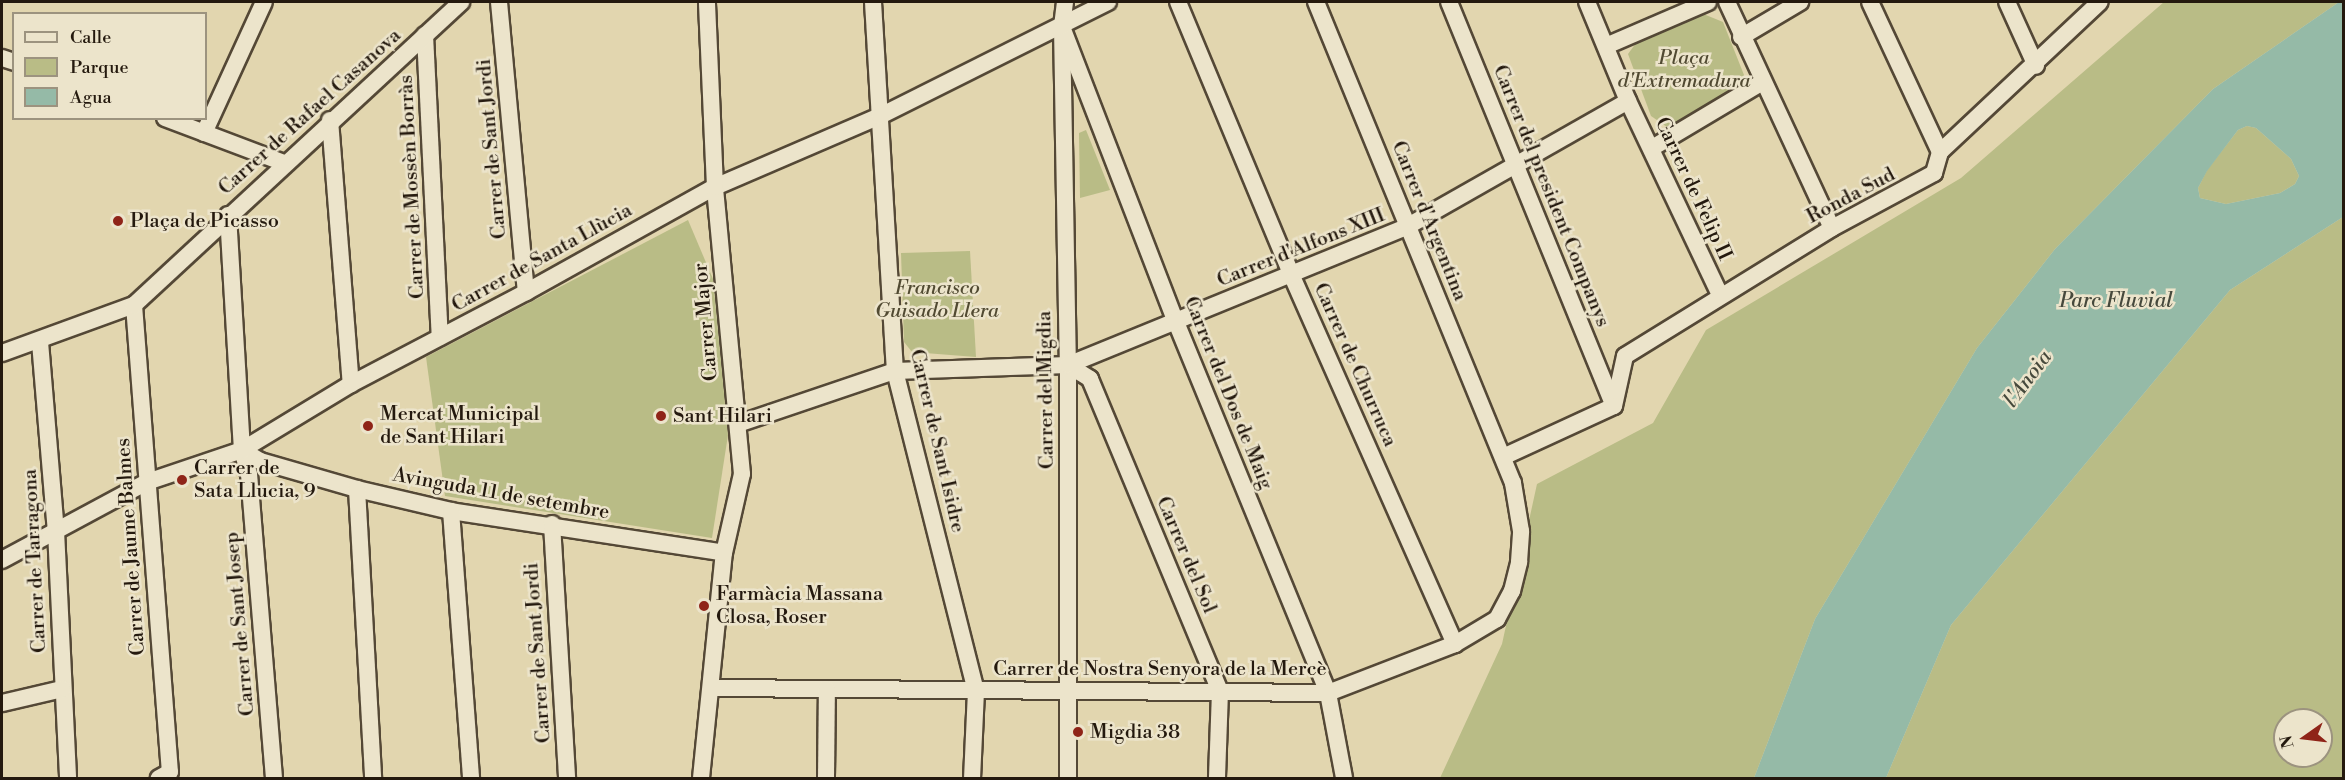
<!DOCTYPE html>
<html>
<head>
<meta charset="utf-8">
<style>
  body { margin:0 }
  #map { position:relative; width:2345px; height:780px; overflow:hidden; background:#e2d6af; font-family:"Libre Bodoni",serif }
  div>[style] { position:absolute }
  .green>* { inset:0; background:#b9bc86 }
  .water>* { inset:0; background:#95baa7 }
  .roads { filter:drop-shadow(2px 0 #544836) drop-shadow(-2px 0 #544836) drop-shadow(0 2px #544836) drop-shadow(0 -2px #544836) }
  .street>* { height:16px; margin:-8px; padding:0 8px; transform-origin:8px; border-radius:8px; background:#ece4cb }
  .dots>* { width:16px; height:16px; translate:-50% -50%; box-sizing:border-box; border:3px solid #ece4cb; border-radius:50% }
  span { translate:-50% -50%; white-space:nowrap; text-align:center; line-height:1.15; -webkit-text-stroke:5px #ece4cb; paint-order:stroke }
  .park-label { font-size:20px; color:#514a32; font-style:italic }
  .street-label { font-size:20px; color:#24190e }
  .poi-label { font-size:20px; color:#24190e }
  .left { translate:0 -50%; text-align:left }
  .water-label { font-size:21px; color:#46493c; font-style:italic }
  .frame { position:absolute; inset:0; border:3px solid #24190e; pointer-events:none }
  .legend { position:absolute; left:12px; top:12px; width:195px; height:108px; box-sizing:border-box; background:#ece4cb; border:2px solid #9c937f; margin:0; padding:8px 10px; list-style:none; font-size:18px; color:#24190e }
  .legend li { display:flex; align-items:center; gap:12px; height:30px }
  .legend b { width:30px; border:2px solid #9c937f }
  .north { position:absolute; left:2273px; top:708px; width:60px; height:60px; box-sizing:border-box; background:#ece4cb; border:2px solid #9c937f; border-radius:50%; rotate:256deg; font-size:16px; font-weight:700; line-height:24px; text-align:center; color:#24190e }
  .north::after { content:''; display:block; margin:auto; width:21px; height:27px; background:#8f2418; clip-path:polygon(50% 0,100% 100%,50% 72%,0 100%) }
</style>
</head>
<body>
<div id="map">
  <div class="green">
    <div style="clip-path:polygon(2164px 2px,2339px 2px,2213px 89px,2055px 249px,1977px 348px,1815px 619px,1754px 778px,1440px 778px,1502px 644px,1537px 484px,1653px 423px,1706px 330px,1961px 178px)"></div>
    <div style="clip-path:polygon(1701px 13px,1723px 22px,1744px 75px,1738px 89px,1667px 127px,1651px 116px,1628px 54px,1639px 39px)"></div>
    <div style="clip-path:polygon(2247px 126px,2256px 128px,2291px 159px,2299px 176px,2295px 184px,2280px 193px,2226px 204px,2200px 198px,2198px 188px,2207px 170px,2238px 130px)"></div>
    <div style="clip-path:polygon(1086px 130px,1110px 190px,1080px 198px,1079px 133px)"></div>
    <div style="clip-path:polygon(evenodd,2343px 217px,2343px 778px,1886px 778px,1951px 625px,2230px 290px,2343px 217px,2285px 720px,2321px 720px,2321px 756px,2285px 756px,2285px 720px)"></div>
    <div style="clip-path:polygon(688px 220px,713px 279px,728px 435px,712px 538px,445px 496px,426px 357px)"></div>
    <div style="clip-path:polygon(970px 251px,976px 357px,912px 352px,904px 342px,901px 253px)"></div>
  </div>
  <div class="water">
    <div style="clip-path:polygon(evenodd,2339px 2px,2344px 2px,2343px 217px,2230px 290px,1951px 625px,1886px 778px,1754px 778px,1815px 619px,1977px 348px,2055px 249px,2213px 89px,2339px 2px,2247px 126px,2256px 128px,2291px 159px,2299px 176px,2295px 184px,2280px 193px,2226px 204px,2200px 198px,2198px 188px,2207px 171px,2238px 130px,2247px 126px)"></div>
  </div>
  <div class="roads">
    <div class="street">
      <div style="left:499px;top:2px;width:291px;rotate:84.7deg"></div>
      <div style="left:873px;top:2px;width:370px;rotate:86.6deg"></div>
      <div style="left:895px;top:371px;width:330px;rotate:75.8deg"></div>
      <div style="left:976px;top:691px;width:87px;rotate:92.6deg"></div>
      <div style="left:1065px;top:2px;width:25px;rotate:97deg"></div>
      <div style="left:1062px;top:27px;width:338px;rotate:89deg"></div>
      <div style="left:1068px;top:365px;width:413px;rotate:90deg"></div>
      <div style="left:1178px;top:2px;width:295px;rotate:67.4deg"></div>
      <div style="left:1291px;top:274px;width:405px;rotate:66.1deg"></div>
      <div style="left:1449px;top:2px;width:436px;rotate:67.8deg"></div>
      <div style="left:1587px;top:2px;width:107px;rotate:67.5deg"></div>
      <div style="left:1628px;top:101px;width:215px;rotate:64.6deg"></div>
      <div style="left:1727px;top:2px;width:249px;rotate:65.1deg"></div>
      <div style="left:1870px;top:2px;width:166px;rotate:65deg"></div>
      <div style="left:2007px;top:2px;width:70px;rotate:65.6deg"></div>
      <div style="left:1062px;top:27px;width:316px;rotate:68.9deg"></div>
      <div style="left:1176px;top:322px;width:401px;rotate:67.7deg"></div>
      <div style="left:1328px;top:693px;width:86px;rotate:79.3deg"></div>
      <div style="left:425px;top:35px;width:302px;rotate:87.2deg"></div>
      <div style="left:1741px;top:37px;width:69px;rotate:-30.7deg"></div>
      <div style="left:1606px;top:46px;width:111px;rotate:-23.3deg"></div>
      <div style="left:2px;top:58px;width:13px;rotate:18deg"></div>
      <div style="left:165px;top:118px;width:127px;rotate:20.7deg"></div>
      <div style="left:330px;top:120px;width:265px;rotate:85.5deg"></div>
      <div style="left:204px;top:133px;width:144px;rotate:-65.4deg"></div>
      <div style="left:1652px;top:148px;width:127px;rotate:-30.8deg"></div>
      <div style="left:228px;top:215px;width:235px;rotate:86.6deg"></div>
      <div style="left:242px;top:450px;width:25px;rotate:74deg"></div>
      <div style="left:249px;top:474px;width:305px;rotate:85.3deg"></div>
      <div style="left:134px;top:305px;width:468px;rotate:85.6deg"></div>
      <div style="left:170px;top:772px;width:13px;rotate:151deg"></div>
      <div style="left:40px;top:342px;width:190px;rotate:85.2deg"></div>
      <div style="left:56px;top:531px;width:247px;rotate:87.2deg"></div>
      <div style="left:2px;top:353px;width:140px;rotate:-20deg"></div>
      <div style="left:134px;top:305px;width:446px;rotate:-42.8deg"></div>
      <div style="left:1068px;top:365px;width:26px;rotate:32deg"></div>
      <div style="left:1090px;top:379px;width:338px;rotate:67.4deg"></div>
      <div style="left:1220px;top:691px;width:87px;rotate:92deg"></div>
      <div style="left:1614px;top:406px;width:51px;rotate:-77.6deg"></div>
      <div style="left:1625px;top:356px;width:243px;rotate:-31.7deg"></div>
      <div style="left:1832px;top:228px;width:116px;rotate:-28.3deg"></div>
      <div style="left:1934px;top:173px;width:22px;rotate:-74deg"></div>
      <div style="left:1940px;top:152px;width:219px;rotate:-43.2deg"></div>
      <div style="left:738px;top:424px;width:166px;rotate:-18.7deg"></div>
      <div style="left:895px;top:371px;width:173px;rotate:-2deg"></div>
      <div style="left:1068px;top:365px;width:367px;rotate:-22.2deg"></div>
      <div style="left:1408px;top:226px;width:253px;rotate:-29.6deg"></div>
      <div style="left:242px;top:450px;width:21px;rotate:31deg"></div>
      <div style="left:260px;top:461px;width:101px;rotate:16.1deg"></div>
      <div style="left:357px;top:489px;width:97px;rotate:13.2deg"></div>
      <div style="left:451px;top:511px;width:276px;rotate:8.7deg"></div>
      <div style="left:1503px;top:457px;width:122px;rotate:-24.7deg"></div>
      <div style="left:357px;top:489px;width:289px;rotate:86.8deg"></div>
      <div style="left:451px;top:511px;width:268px;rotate:85.7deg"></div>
      <div style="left:552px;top:524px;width:254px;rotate:86.6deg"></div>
      <div style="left:2px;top:560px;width:165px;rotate:-28.3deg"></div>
      <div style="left:147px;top:482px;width:100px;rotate:-18.6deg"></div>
      <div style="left:242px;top:450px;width:127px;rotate:-31.2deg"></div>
      <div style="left:351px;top:384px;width:198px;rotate:-27.7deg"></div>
      <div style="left:526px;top:292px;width:216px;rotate:-29.1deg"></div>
      <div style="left:715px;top:187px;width:180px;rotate:-23.3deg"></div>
      <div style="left:880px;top:116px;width:255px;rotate:-26.6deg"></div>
      <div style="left:711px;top:688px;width:617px;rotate:0.46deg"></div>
      <div style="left:1328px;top:693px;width:136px;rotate:-21.1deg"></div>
      <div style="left:1455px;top:644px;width:49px;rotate:-30.8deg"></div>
      <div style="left:1497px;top:619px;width:32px;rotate:-62deg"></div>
      <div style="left:1512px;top:591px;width:30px;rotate:-76deg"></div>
      <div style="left:1519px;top:562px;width:31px;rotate:-86deg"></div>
      <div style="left:1521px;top:531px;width:49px;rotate:-99.5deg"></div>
      <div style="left:1513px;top:483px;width:520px;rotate:-112.27deg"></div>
      <div style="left:2px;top:703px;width:62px;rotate:-13.1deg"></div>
      <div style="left:701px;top:778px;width:226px;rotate:-84.2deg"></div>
      <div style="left:724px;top:553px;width:81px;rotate:-77.2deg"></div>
      <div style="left:742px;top:474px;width:288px;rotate:-95.4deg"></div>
      <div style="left:715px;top:187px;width:185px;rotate:-92.5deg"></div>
      <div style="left:826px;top:778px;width:89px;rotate:-89.4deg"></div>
    </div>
  </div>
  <div class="dots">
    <div style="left:118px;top:221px;background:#8f2418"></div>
    <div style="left:661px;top:416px;background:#8f2418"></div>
    <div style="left:368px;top:426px;background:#8f2418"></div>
    <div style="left:182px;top:480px;background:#8f2418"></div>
    <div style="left:704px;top:606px;background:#8f2418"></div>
    <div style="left:1078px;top:732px;background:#8f2418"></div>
  </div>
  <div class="park-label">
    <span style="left:1684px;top:70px">Plaça<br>d'Extremadura</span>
    <span style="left:937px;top:300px">Francisco<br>Guisado Llera</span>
  </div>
  <div class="street-label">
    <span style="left:310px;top:112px;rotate:-42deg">Carrer de Rafael Casanova</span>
    <span style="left:492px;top:149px;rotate:-95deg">Carrer de Sant Jordi</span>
    <span style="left:412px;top:187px;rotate:-93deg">Carrer de Mossèn Borràs</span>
    <span style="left:1693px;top:189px;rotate:65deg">Carrer de Felip II</span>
    <span style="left:1551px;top:196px;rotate:68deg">Carrer del president Companys</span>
    <span style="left:1851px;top:196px;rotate:-28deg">Ronda Sud</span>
    <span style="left:1429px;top:221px;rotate:68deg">Carrer d'Argentina</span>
    <span style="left:1301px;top:248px;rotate:-22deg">Carrer d'Alfons XIII</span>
    <span style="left:542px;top:258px;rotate:-29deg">Carrer de Santa Llùcia</span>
    <span style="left:706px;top:322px;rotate:-95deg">Carrer Major</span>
    <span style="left:1355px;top:365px;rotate:66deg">Carrer de Churruca</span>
    <span style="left:1046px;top:390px;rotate:-91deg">Carrer del Migdia</span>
    <span style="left:1228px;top:393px;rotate:68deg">Carrer del Dos de Maig</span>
    <span style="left:937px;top:441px;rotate:77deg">Carrer de Sant Isidre</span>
    <span style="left:501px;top:494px;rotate:10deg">Avinguda 11 de setembre</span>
    <span style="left:131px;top:547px;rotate:-94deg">Carrer de Jaume Balmes</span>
    <span style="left:1186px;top:555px;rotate:67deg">Carrer del Sol</span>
    <span style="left:35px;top:561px;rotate:-93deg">Carrer de Tarragona</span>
    <span style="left:240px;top:624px;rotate:-95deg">Carrer de Sant Josep</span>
    <span style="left:538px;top:653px;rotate:-94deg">Carrer de Sant Jordi</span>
    <span style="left:1160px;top:669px">Carrer de Nostra Senyora de la Mercè</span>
  </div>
  <div class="poi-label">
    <span class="left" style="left:130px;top:221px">Plaça de Picasso</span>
    <span class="left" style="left:380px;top:426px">Mercat Municipal<br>de Sant Hilari</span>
    <span class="left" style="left:673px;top:416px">Sant Hilari</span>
    <span class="left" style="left:194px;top:480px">Carrer de<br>Sata Llucia, 9</span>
    <span class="left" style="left:716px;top:606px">Farmàcia Massana<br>Closa, Roser</span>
    <span class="left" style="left:1090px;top:732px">Migdia 38</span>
  </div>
  <div class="water-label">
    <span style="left:2116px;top:301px">Parc Fluvial</span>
    <span style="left:2028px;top:379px;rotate:-53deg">l'Anoia</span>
  </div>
  <div class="frame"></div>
  <ul class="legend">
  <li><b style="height:8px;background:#ece4cb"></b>Calle</li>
  <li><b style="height:16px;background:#b9bc86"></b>Parque</li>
  <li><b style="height:16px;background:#95baa7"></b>Agua</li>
  </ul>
  <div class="north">N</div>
</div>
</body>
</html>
